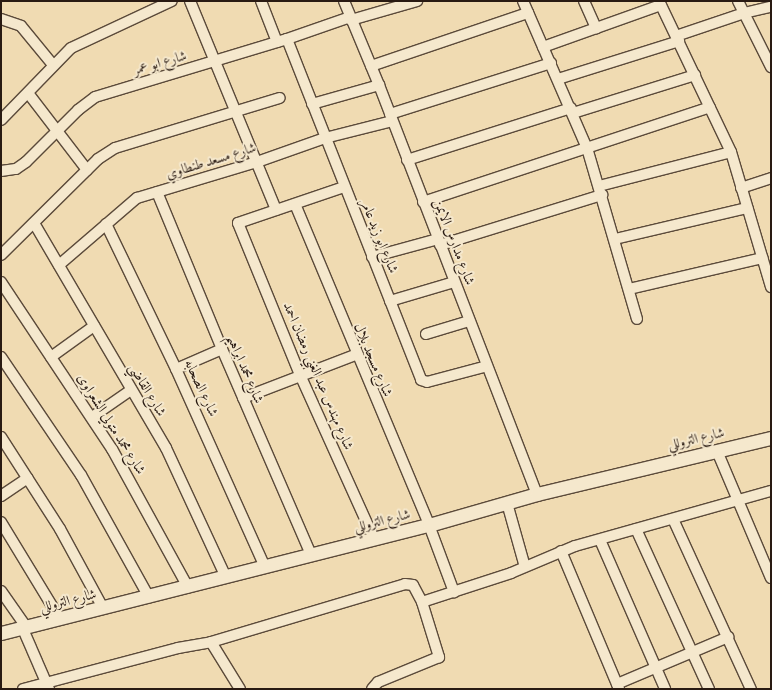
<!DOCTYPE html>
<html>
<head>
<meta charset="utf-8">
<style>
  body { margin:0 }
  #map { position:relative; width:772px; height:690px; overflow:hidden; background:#f0dbb2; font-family:Alegreya,Amiri,serif }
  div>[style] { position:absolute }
  .roads { filter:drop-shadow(1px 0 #5b4a3a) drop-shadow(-1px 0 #5b4a3a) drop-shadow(0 1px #5b4a3a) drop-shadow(0 -1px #5b4a3a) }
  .minor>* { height:10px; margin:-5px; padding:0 5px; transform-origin:5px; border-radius:5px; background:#f5e8cd }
  .tertiary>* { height:13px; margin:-6.5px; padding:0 6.5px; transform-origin:6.5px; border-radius:6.5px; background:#f5e8cd }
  span { translate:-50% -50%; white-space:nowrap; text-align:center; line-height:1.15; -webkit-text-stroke:4px #f5e8cd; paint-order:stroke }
  .street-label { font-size:14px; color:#291a12 }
  .frame { position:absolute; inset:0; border:2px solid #291a12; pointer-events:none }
</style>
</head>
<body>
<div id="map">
  <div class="roads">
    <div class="minor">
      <div style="left:190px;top:1px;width:226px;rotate:67.6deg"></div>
      <div style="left:261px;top:1px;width:44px;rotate:68.7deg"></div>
      <div style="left:344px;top:1px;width:91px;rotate:67.4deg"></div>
      <div style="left:379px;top:85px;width:438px;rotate:68.9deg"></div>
      <div style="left:523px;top:1px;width:160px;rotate:66.5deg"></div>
      <div style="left:587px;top:148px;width:178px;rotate:73.7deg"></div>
      <div style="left:584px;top:1px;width:30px;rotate:66deg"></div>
      <div style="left:659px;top:1px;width:167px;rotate:64.5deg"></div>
      <div style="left:731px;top:152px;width:141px;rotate:73.5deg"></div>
      <div style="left:738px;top:1px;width:74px;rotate:63.4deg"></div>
      <div style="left:1px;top:19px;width:21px;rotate:19deg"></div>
      <div style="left:21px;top:26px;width:50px;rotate:50.6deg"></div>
      <div style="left:351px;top:20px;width:69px;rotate:-16.1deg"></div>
      <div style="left:676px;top:36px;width:72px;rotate:-18.7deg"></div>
      <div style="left:744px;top:13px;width:28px;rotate:-13deg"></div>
      <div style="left:287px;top:39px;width:366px;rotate:68.5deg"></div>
      <div style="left:421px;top:380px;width:6px;rotate:18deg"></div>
      <div style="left:427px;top:382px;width:62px;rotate:-14.9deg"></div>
      <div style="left:543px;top:47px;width:125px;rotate:-19.6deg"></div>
      <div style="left:371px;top:66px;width:166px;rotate:-18.7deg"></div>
      <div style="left:558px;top:79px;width:127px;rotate:-17.4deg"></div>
      <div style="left:28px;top:93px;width:97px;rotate:52.5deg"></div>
      <div style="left:312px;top:104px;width:70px;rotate:-15.8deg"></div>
      <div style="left:573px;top:113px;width:128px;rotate:-17.3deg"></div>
      <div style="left:390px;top:114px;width:169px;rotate:-17.6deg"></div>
      <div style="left:1px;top:120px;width:100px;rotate:-45.8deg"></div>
      <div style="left:71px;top:48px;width:111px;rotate:-25deg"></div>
      <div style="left:407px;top:160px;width:172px;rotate:-17.6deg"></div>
      <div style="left:1px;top:171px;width:15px;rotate:-8deg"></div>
      <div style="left:16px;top:169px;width:12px;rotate:-35deg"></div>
      <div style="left:26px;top:162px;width:74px;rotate:-45deg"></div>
      <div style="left:78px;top:110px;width:21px;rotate:-37deg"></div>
      <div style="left:95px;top:97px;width:201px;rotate:-16.8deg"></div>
      <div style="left:287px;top:39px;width:67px;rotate:-19.2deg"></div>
      <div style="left:599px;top:186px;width:136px;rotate:-14.4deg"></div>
      <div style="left:344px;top:187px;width:112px;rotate:161.2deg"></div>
      <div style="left:238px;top:223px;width:166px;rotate:67.8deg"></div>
      <div style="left:301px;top:377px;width:178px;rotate:65.7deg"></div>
      <div style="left:741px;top:188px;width:32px;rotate:-18deg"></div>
      <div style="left:157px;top:192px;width:170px;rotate:67.5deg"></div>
      <div style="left:222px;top:349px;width:224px;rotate:66.6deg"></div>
      <div style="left:423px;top:202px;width:302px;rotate:-18.3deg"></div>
      <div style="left:295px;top:204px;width:348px;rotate:67.3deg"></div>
      <div style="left:429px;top:525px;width:72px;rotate:69.5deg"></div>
      <div style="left:34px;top:223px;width:261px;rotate:59.6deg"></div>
      <div style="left:166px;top:448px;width:142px;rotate:65.1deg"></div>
      <div style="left:106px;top:224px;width:161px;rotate:64.2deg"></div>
      <div style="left:176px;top:369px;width:217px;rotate:65.8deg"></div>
      <div style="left:615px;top:239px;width:136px;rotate:-13.2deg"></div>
      <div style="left:440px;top:245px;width:170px;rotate:-17.2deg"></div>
      <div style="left:1px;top:255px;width:136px;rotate:-44.7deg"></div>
      <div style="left:98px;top:159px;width:20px;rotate:-33deg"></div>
      <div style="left:115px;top:148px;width:172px;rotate:-16.9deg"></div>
      <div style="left:372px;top:257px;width:68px;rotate:-15.3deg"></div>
      <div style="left:59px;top:265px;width:103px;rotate:-40.7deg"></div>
      <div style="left:137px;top:198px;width:125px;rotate:-16.7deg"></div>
      <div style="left:257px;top:162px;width:72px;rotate:-19.4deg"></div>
      <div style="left:325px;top:138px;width:69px;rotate:-14.2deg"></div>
      <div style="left:1px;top:282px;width:201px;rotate:56.4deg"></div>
      <div style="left:112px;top:449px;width:158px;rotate:61.2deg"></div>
      <div style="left:629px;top:289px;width:137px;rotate:-13.1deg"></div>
      <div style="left:390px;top:301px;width:67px;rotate:-16.5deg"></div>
      <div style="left:426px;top:334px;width:45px;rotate:-16.8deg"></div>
      <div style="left:1px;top:357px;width:143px;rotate:55.9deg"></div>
      <div style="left:81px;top:475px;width:140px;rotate:60.9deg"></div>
      <div style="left:51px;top:357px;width:53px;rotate:-35.8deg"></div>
      <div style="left:176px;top:369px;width:50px;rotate:-23.5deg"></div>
      <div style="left:243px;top:398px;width:120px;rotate:-21deg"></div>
      <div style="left:92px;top:417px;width:47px;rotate:-34.7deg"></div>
      <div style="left:1px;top:437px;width:109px;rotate:57.3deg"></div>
      <div style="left:60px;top:529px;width:90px;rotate:61.4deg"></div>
      <div style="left:717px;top:451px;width:138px;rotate:67deg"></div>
      <div style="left:1px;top:496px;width:32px;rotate:-34deg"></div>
      <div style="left:507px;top:503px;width:66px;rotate:74.3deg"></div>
      <div style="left:673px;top:519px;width:187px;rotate:65.4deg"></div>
      <div style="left:1px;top:522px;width:114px;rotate:58.7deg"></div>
      <div style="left:636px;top:529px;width:176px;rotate:65.5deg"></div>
      <div style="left:600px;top:540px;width:163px;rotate:66.4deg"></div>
      <div style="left:561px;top:551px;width:150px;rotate:67.2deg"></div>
      <div style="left:1px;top:591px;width:45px;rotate:54.9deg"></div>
      <div style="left:422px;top:602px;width:94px;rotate:-18deg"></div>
      <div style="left:511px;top:573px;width:69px;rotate:-22.9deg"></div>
      <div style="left:575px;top:546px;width:204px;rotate:-15.7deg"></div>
      <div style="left:23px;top:629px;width:65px;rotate:66.6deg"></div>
      <div style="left:211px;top:642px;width:55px;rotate:58.3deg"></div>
      <div style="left:617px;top:684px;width:121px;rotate:-22.9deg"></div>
      <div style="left:23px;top:689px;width:160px;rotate:-14.8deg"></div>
      <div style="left:178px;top:648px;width:34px;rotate:-10deg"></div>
      <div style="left:211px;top:642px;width:202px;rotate:-16.6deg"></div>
      <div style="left:405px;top:584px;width:8px;rotate:7deg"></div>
      <div style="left:413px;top:585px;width:19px;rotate:62deg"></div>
      <div style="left:422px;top:602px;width:58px;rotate:72.8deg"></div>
      <div style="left:439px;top:657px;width:66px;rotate:157.7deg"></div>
      <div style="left:378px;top:682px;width:9px;rotate:131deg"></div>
    </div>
    <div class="tertiary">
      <div style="left:1px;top:633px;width:441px;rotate:-14.2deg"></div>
      <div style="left:429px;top:525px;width:112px;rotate:-16deg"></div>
      <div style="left:537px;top:494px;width:241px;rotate:-13.5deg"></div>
    </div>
  </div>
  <div class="street-label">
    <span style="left:160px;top:63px;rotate:-16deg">شارع ابو عمر</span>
    <span style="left:211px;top:161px;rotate:-17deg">شارع مسعد طنطاوي</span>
    <span style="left:379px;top:236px;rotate:68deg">شارع ابو زيد عامر</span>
    <span style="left:454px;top:242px;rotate:69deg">شارع مدارس الايمن</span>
    <span style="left:373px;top:360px;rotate:67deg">شارع مسجد بلال</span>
    <span style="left:245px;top:369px;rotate:67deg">شارع محمد ابراهيم</span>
    <span style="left:318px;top:376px;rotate:67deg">شارع مهندس عبد الغني رمضان احمد</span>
    <span style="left:201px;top:388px;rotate:65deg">شارع الصحابه</span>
    <span style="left:147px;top:390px;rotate:59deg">شارع القاضي</span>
    <span style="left:111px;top:424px;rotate:58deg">شارع محمد متولي الشعراوى</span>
    <span style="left:696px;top:439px;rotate:-13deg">شارع التروللي</span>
    <span style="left:382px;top:521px;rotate:-14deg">شارع التروللي</span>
    <span style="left:68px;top:601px;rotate:-14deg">شارع التروللي</span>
  </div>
  <div class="frame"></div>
</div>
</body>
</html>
